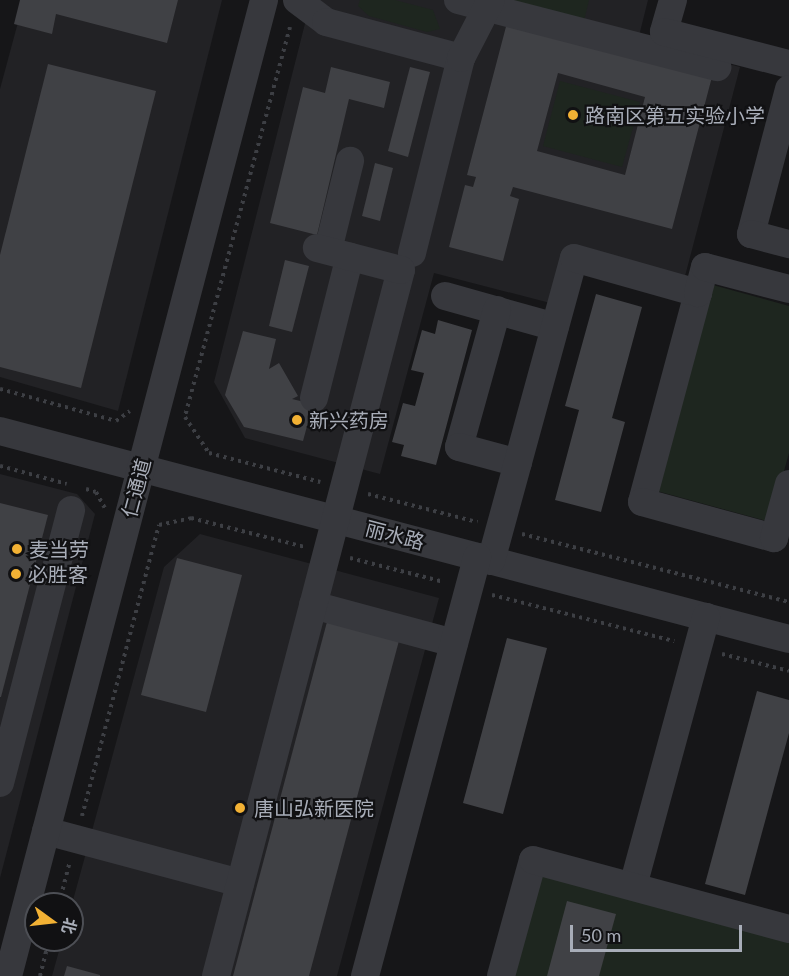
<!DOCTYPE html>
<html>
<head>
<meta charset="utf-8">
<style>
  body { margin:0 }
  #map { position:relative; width:789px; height:976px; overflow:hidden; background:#161618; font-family:Lato,"Noto Sans SC",sans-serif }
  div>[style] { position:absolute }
  .built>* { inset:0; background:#222225 }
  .green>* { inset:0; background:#1e261f }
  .building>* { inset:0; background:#404145 }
  .path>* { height:4px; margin-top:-2px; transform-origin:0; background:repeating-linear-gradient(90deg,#3d3f44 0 3px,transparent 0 7.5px) }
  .minor>* { height:28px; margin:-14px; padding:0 14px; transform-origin:14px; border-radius:14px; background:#37383d }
  .dots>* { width:16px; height:16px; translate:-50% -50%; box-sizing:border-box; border:3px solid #111113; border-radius:50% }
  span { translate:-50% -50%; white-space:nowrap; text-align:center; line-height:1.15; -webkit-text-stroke:4.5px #111113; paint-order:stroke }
  .poi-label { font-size:20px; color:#a8adb8 }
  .left { translate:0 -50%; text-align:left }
  .street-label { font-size:20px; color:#a8adb8 }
  .north { position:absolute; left:24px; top:892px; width:60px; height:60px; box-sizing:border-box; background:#111113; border:2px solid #4d4f55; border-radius:50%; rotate:105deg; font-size:16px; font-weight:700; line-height:24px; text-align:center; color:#a8adb8 }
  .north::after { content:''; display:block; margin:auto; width:21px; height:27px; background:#f2b134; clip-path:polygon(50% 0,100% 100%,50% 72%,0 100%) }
  .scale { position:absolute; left:570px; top:925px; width:172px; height:27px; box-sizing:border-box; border:3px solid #a8adb8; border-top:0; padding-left:8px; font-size:18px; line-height:21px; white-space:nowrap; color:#a8adb8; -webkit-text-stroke:4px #111113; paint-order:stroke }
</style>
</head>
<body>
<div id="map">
  <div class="built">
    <div style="clip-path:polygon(24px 0,222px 0,118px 411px,0 377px,0 89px)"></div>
    <div style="clip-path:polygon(311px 0,648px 0,638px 40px,740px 67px,684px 280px,569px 249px,554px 304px,434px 273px,380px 474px,245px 438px,214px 382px)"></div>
    <div style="clip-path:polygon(0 474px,77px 494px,95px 514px,0 878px)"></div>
    <div style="clip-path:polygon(200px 534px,439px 598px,337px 976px,52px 976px,62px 940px,72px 940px,72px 904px,164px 567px)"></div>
  </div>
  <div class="green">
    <div style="clip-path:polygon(360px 0,395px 0,433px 10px,440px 29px,427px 32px,369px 16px,358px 6px)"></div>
    <div style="clip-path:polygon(501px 0,589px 0,583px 25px)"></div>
    <div style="clip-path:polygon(560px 81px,640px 102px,622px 167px,543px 146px)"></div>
    <div style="clip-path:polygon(713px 285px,789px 306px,789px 453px,770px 522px,657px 491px)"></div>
    <div style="clip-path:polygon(538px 875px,789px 941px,789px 976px,512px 976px)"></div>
  </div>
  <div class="building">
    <div style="clip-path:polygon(20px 0,178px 0,167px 43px,56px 14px,52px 34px,14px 24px)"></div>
    <div style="clip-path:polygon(evenodd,508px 19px,713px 73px,672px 229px,513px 187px,510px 196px,519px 199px,503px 261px,449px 247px,465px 185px,473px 187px,476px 177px,467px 175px,508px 19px,558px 73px,645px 97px,625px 175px,537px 151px,558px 73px)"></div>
    <div style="clip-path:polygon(48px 64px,156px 91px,81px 388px,0 367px,0 255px)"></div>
    <div style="clip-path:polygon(331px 67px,390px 82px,384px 108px,349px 99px,317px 235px,270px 223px,303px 87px,325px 93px)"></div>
    <div style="clip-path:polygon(410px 67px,430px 72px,408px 157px,388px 151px)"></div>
    <div style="clip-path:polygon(375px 163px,393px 168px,380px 221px,362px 216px)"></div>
    <div style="clip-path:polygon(285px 260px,309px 266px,292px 332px,269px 326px)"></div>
    <div style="clip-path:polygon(596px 294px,642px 307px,612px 418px,625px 422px,601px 512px,555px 500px,579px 410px,565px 406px)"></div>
    <div style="clip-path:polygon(438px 320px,472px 330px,436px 465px,401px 456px,404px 445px,392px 442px,403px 403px,415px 406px,424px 373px,411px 370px,422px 330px,435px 334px)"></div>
    <div style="clip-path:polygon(243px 331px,276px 339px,269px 369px,279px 363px,298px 396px,292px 399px,313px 404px,303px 441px,244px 427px,225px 395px)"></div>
    <div style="clip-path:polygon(0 503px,48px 515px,1px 697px,0 697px)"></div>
    <div style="clip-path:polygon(177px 558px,242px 575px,206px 712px,141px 695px)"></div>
    <div style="clip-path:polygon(328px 618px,400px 637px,309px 976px,233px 976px)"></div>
    <div style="clip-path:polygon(507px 638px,547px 648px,503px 814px,463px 803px)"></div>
    <div style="clip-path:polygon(757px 691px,789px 700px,789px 733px,745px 895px,705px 884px)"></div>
    <div style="clip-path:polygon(567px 901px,616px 914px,599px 976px,547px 976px)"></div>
    <div style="clip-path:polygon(67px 966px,100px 975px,100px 976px,64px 976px)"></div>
  </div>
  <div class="path">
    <div style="left:290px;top:27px;width:404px;rotate:105.1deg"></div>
    <div style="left:185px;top:417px;width:43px;rotate:56.3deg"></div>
    <div style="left:209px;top:453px;width:115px;rotate:14.6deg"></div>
    <div style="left:0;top:389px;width:120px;rotate:15.4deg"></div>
    <div style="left:116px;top:421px;width:17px;rotate:-36deg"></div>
    <div style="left:0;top:466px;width:69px;rotate:15deg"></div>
    <div style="left:86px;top:489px;width:10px;rotate:17deg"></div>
    <div style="left:96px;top:492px;width:18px;rotate:61deg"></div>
    <div style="left:368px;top:494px;width:113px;rotate:14.4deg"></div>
    <div style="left:522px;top:534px;width:276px;rotate:14.3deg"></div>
    <div style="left:350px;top:558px;width:97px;rotate:14.3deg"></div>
    <div style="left:492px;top:595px;width:188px;rotate:14.2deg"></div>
    <div style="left:722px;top:654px;width:69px;rotate:14.2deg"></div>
    <div style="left:82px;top:816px;width:301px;rotate:-75.2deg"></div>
    <div style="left:159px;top:525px;width:33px;rotate:-12deg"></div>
    <div style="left:191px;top:518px;width:118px;rotate:14.3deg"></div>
    <div style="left:59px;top:904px;width:44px;rotate:-75.7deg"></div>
    <div style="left:40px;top:976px;width:37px;rotate:-76deg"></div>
  </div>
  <div class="minor">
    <div style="left:297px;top:0;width:36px;rotate:37deg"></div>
    <div style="left:326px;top:22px;width:140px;rotate:14.9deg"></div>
    <div style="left:458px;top:0;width:268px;rotate:14.5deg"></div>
    <div style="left:673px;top:0;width:33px;rotate:106deg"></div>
    <div style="left:664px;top:32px;width:129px;rotate:14.4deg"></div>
    <div style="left:789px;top:89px;width:150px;rotate:104.7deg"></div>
    <div style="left:751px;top:234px;width:39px;rotate:15deg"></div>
    <div style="left:328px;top:250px;width:92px;rotate:-76.1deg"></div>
    <div style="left:412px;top:253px;width:201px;rotate:-75.9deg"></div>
    <div style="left:461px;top:58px;width:65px;rotate:-62.7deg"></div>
    <div style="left:698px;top:293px;width:216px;rotate:105deg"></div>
    <div style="left:642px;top:502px;width:137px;rotate:15.3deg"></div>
    <div style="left:774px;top:538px;width:56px;rotate:-74.5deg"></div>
    <div style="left:445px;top:296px;width:114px;rotate:15.7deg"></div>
    <div style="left:497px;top:310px;width:142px;rotate:105.5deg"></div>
    <div style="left:459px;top:447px;width:61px;rotate:15.2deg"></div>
    <div style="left:314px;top:398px;width:146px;rotate:-75.8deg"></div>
    <div style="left:0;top:431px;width:816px;rotate:14.77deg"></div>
    <div style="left:491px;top:561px;width:314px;rotate:-74.7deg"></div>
    <div style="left:574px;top:258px;width:129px;rotate:15.8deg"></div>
    <div style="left:698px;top:293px;width:27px;rotate:-75deg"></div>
    <div style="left:705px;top:267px;width:87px;rotate:14.7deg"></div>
    <div style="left:313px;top:605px;width:146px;rotate:15.1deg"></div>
    <div style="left:0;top:783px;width:282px;rotate:-75.4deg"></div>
    <div style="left:46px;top:831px;width:201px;rotate:15deg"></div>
    <div style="left:633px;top:886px;width:279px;rotate:-74.8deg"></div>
    <div style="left:8px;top:976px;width:1009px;rotate:-75.3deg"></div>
    <div style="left:216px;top:976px;width:730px;rotate:-75.32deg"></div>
    <div style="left:401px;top:270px;width:87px;rotate:-165.3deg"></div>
    <div style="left:365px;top:976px;width:434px;rotate:-75deg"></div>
    <div style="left:501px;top:976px;width:120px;rotate:-74.6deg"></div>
    <div style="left:533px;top:860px;width:265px;rotate:15.1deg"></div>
  </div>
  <div class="dots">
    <div style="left:573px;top:115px;background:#f2b134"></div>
    <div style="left:297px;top:420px;background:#f2b134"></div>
    <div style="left:17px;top:549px;background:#f2b134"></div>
    <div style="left:16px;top:574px;background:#f2b134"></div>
    <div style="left:240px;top:808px;background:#f2b134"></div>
  </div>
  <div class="poi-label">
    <span class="left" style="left:585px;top:115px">路南区第五实验小学</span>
    <span class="left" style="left:309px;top:420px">新兴药房</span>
    <span class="left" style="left:29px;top:549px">麦当劳</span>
    <span class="left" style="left:28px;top:574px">必胜客</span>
    <span class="left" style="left:254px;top:808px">唐山弘新医院</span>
  </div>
  <div class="street-label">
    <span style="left:136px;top:488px;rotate:-75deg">仁通道</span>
    <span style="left:395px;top:535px;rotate:15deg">丽水路</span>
  </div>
  <div class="north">北</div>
  <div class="scale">50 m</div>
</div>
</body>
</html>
